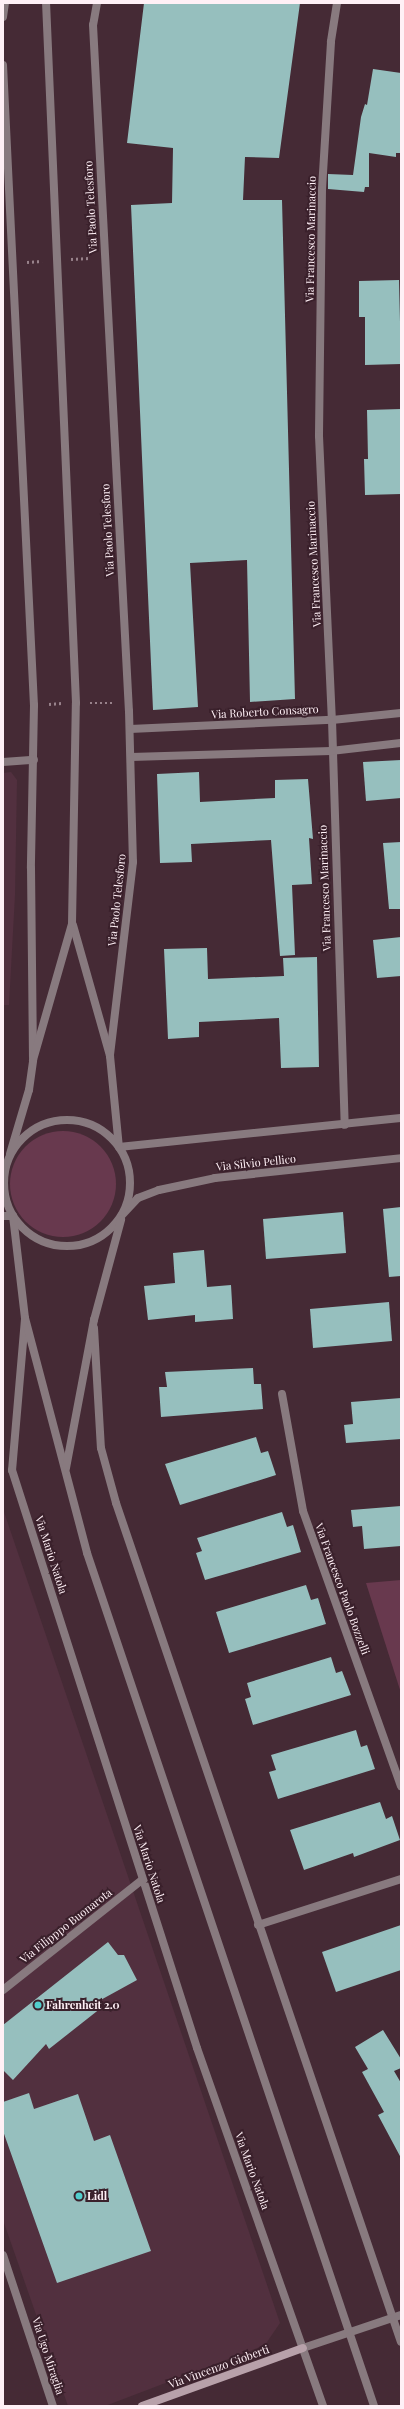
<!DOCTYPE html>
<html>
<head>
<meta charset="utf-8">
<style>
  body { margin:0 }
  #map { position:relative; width:404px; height:2409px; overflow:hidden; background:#452a35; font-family:"Playfair Display",serif }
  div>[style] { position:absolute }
  .built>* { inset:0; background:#52303f }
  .green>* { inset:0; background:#68394e }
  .round { border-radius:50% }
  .building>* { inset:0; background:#96bfbe }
  .path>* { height:2.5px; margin-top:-1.25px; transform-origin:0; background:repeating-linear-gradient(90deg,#98828b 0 2px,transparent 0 5px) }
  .minor>* { height:8px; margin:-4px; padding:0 4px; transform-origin:4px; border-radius:4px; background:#887a7f }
  .tertiary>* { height:8px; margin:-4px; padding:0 4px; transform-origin:4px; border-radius:4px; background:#887a7f }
  .tertiary>.ring { margin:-4px; padding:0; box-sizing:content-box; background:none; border:8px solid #887a7f; border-radius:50% }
  .secondary>* { height:8px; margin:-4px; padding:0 4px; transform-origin:4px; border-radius:4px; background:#b8a1aa }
  .dots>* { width:11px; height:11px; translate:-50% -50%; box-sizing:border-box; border:2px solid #3a202b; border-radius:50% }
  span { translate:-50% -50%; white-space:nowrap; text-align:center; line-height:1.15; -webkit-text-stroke:4px #3a202b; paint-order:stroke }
  .street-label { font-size:11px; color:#fff0f6 }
  .poi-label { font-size:11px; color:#fff0f6; font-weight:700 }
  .left { translate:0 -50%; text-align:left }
  .frame { position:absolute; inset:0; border:4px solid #fff0f6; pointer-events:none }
</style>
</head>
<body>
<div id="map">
  <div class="built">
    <div style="clip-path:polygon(11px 772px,17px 780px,15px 895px,9px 1005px,3px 1005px,3px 773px)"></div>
    <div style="clip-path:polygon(3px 1509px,280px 2323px,265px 2345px,105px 2406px,68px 2406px,3px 2220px)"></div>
  </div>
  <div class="green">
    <div class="round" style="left:10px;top:1131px;width:106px;height:106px"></div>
    <div style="clip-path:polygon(401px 1580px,401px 1693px,366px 1583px)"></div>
  </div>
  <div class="building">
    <div style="clip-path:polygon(144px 3px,300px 3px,279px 158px,245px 157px,243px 200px,282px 200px,295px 699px,250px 702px,247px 560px,190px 563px,198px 707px,153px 710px,131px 205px,172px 203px,173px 148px,127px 143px)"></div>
    <div style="clip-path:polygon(373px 69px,401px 73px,401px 153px,396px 153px,396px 157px,369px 153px,369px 187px,365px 187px,364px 192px,328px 189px,328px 174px,353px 175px,361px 117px,365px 104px,367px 105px)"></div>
    <div style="clip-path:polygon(399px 280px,401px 364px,365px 365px,365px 317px,359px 317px,359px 281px)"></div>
    <div style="clip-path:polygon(401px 409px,401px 494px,365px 495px,364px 459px,368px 459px,367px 410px)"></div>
    <div style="clip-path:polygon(401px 760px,401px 798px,366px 801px,363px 762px)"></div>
    <div style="clip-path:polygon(199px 772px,200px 802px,275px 798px,275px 780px,308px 779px,313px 839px,309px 838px,312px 884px,292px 885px,295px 955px,280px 956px,271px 840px,191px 844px,192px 862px,160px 863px,157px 774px)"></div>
    <div style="clip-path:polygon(401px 842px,401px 909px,389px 909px,383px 843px)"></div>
    <div style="clip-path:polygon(401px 937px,401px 976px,377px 978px,373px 940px)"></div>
    <div style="clip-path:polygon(207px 948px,208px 979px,284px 976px,283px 958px,317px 957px,319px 1067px,281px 1068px,279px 1018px,199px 1022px,199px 1037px,168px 1039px,164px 949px)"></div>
    <div style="clip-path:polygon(401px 1207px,401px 1276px,389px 1277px,383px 1209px)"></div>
    <div style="clip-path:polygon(343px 1212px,346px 1253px,266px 1259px,263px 1219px)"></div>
    <div style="clip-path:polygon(204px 1250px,207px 1287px,231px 1285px,233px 1319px,195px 1322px,195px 1315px,148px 1320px,144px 1286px,175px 1283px,173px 1253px)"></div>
    <div style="clip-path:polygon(389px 1302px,392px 1341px,313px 1348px,310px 1309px)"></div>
    <div style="clip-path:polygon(253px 1368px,254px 1384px,261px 1384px,263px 1409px,161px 1417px,159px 1387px,167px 1387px,165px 1372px)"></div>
    <div style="clip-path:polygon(401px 1398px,401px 1439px,346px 1443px,344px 1425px,353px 1424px,351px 1402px)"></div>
    <div style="clip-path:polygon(256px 1437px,261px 1453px,268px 1451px,276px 1475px,180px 1505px,165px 1464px)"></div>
    <div style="clip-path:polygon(401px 1506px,401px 1546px,364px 1549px,362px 1526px,353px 1527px,351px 1510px)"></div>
    <div style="clip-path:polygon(282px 1512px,287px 1527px,293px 1525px,301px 1552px,205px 1580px,196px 1553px,202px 1551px,197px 1538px)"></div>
    <div style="clip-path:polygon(306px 1585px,311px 1600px,318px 1598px,326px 1624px,229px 1653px,216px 1612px)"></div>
    <div style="clip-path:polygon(331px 1657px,336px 1673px,342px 1671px,351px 1695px,253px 1725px,245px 1699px,251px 1697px,247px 1683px)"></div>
    <div style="clip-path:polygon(356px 1730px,361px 1747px,367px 1745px,375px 1769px,278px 1799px,269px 1772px,276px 1770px,271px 1755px)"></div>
    <div style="clip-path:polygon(380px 1802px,386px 1819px,392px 1816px,400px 1840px,354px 1857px,353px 1853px,304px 1870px,290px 1830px)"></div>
    <div style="clip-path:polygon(401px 1925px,401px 1970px,336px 1992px,322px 1952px)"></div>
    <div style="clip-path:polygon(108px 1942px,118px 1955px,124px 1955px,137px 1980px,97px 2002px,101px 2008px,49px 2049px,46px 2044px,13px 2080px,3px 2070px,3px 2025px)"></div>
    <div style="clip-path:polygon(383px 2030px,401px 2059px,401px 2068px,394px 2071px,401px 2083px,401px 2158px,378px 2115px,384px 2112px,362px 2072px,368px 2069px,355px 2047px)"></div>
    <div style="clip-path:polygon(29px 2093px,34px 2109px,78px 2094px,94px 2141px,110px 2135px,151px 2251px,57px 2283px,3px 2131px,3px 2102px)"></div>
  </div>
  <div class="path">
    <div style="left:71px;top:259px;width:19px;rotate:-3deg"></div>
    <div style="left:27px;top:262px;width:15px;rotate:-4deg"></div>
    <div style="left:90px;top:703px;width:23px"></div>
    <div style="left:49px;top:704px;width:13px;rotate:-4deg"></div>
  </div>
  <div class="minor">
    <div style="left:97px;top:3px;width:22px;rotate:100deg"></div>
    <div style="left:93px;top:25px;width:687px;rotate:87deg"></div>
    <div style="left:129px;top:711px;width:151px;rotate:88.5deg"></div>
    <div style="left:133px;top:862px;width:195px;rotate:96.8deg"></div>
    <div style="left:337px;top:3px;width:39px;rotate:99deg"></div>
    <div style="left:331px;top:42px;width:147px;rotate:93.5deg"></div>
    <div style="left:322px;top:189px;width:247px;rotate:90.7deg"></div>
    <div style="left:319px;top:436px;width:284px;rotate:87.4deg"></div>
    <div style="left:332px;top:720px;width:405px;rotate:88.2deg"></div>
    <div style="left:3px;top:17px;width:14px;rotate:-82deg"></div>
    <div style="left:3px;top:65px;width:641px;rotate:87.23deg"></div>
    <div style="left:34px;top:705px;width:163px;rotate:91.1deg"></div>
    <div style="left:31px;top:868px;width:189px;rotate:89.4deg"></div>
    <div style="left:130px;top:729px;width:202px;rotate:-2.6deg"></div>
    <div style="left:332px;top:720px;width:69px;rotate:-5.8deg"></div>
    <div style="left:131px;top:757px;width:200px;rotate:-1.7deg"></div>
    <div style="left:331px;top:751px;width:70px;rotate:-6.5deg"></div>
    <div style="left:3px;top:762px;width:31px;rotate:-4deg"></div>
    <div style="left:119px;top:1147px;width:283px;rotate:-5.9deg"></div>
    <div style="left:122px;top:1215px;width:23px;rotate:-47deg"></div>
    <div style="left:138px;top:1198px;width:22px;rotate:-21deg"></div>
    <div style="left:159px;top:1190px;width:57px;rotate:-12.1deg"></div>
    <div style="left:215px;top:1178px;width:187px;rotate:-6.1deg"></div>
    <div style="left:25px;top:1319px;width:152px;rotate:94.9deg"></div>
    <div style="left:12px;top:1470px;width:607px;rotate:72.25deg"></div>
    <div style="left:197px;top:2048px;width:380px;rotate:70.6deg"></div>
    <div style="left:94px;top:1328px;width:120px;rotate:86.7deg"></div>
    <div style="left:101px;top:1448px;width:57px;rotate:74.7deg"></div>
    <div style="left:116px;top:1503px;width:886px;rotate:71.24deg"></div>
    <div style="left:282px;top:1394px;width:119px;rotate:79.8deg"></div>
    <div style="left:303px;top:1511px;width:292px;rotate:70.4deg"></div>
    <div style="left:258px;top:1925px;width:150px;rotate:-17.8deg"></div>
    <div style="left:3px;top:1990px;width:177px;rotate:-38.4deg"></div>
    <div style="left:3px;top:2255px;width:159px;rotate:71.7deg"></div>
  </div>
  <div class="tertiary">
    <div style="left:73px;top:925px;width:136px;rotate:74.2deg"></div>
    <div style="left:110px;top:1056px;width:91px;rotate:84.4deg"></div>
    <div class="ring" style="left:4px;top:1120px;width:118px;height:118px"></div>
    <div style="left:10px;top:1154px;width:67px;rotate:-73.5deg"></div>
    <div style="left:29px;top:1090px;width:30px;rotate:-82deg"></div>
    <div style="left:33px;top:1060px;width:141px;rotate:-74deg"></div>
    <div style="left:72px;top:924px;width:221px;rotate:-89deg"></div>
    <div style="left:76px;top:703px;width:701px;rotate:-92.45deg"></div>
    <div style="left:3px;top:1216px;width:10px"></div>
    <div style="left:13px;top:1216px;width:103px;rotate:83.3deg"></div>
    <div style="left:25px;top:1318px;width:243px;rotate:75.2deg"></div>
    <div style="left:87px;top:1553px;width:900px;rotate:71.4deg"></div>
    <div style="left:66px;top:1468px;width:151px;rotate:-79.3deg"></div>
    <div style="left:94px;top:1320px;width:104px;rotate:-74.9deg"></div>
    <div style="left:303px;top:2348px;width:103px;rotate:-18.6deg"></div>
  </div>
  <div class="secondary">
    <div style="left:142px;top:2406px;width:171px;rotate:-19.8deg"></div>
  </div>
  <div class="dots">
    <div style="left:38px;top:2005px;background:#52cdcc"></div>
    <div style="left:79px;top:2196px;background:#52cdcc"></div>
  </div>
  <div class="street-label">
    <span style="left:91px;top:207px;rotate:-93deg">Via Paolo Telesforo</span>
    <span style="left:311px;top:239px;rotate:-89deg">Via Francesco Marinaccio</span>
    <span style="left:108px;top:530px;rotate:-93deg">Via Paolo Telesforo</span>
    <span style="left:314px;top:564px;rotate:-93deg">Via Francesco Marinaccio</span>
    <span style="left:265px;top:712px;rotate:-3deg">Via Roberto Consagro</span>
    <span style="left:325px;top:888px;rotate:-92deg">Via Francesco Marinaccio</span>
    <span style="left:117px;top:900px;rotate:-84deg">Via Paolo Telesforo</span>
    <span style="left:256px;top:1163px;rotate:-6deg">Via Silvio Pellico</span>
    <span style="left:51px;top:1555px;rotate:72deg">Via Mario Natola</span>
    <span style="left:342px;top:1589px;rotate:70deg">Via Francesco Paolo Bozzelli</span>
    <span style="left:149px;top:1864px;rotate:72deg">Via Mario Natola</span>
    <span style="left:66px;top:1926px;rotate:-38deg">Via Filipppo Buonarota</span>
    <span style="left:252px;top:2171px;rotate:70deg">Via Mario Natola</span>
    <span style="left:48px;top:2356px;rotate:72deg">Via Ugo Miraglia</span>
    <span style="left:219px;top:2367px;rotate:-20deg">Via Vincenzo Gioberti</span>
  </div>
  <div class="poi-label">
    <span class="left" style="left:46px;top:2005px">Fahrenheit 2.0</span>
    <span class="left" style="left:87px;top:2196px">Lidl</span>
  </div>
  <div class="frame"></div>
</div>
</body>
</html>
